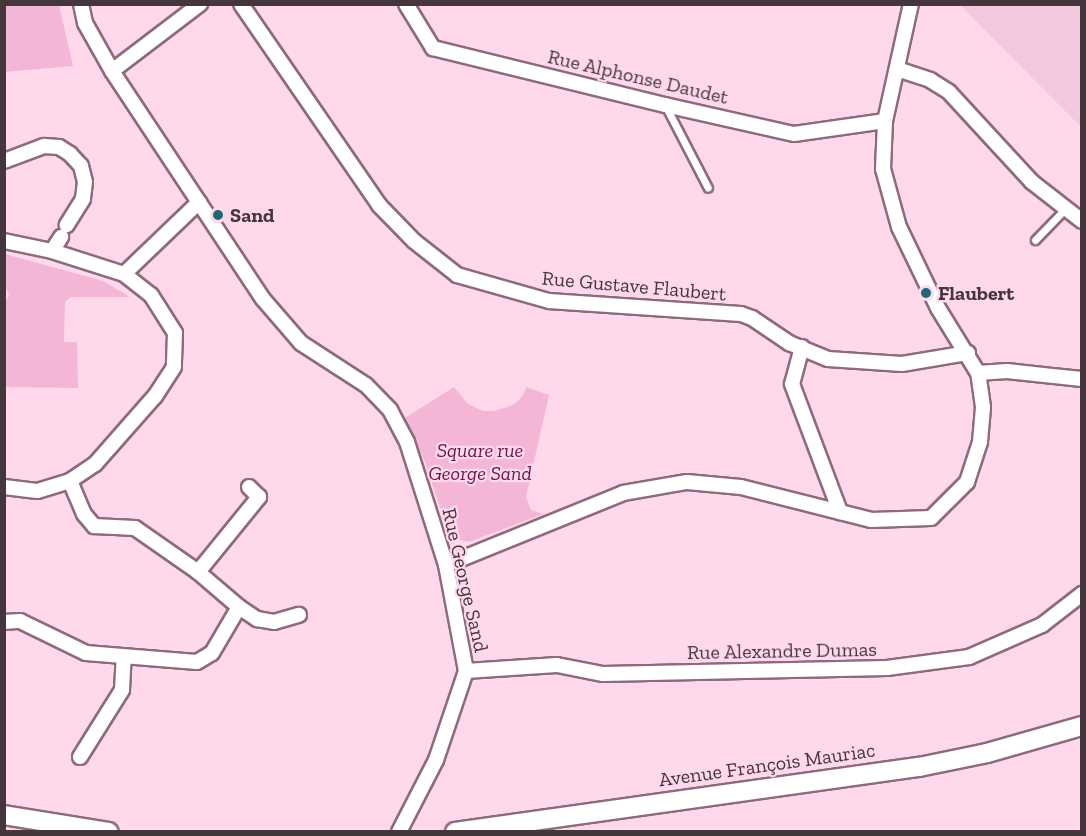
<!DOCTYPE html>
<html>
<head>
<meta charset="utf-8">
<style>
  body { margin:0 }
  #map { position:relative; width:1086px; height:836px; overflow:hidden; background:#ffd8ec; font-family:"Zilla Slab",serif }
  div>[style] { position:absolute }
  .built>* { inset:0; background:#f4c8de }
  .green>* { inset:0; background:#f4b6d6 }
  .roads { filter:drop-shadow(2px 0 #8d6b7c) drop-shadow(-2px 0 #8d6b7c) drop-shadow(0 2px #8d6b7c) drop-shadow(0 -2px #8d6b7c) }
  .service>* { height:7px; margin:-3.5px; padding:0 3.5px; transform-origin:3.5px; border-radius:3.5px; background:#fff }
  .minor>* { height:14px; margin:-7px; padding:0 7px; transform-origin:7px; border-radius:7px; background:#fff }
  .tertiary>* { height:18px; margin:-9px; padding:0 9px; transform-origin:9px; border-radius:9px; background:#fff }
  .dots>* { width:16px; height:16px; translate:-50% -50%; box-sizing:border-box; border:3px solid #ffd8ec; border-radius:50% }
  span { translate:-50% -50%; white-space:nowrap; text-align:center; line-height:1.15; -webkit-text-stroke:4.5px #ffd8ec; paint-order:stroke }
  .street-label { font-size:20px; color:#45363e }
  .poi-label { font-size:20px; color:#45363e; font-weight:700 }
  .left { translate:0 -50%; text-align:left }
  .park-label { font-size:20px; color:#68164a; font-style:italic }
  .frame { position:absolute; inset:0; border:6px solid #45363e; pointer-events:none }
</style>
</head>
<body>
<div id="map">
  <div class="built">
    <div style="clip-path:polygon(960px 5px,1081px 5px,1081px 127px)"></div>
  </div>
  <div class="green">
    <div style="clip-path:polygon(5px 4px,59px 5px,73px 66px,5px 72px)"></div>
    <div style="clip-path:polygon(5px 254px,103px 281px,130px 297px,71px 297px,65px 302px,64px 342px,77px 342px,78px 388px,5px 387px,4px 305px,9px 295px,5px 285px)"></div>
    <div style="clip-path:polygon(454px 387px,468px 404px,483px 411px,494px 411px,513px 405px,522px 397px,526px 387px,549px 395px,526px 497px,531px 510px,543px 514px,469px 542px,460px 540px,446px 526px,425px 462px,405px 418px)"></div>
  </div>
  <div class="roads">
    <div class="service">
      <div style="left:665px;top:105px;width:93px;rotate:62.6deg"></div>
      <div style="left:1035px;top:240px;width:45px;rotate:-45.9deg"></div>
    </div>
    <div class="minor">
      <div style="left:81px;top:4px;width:19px;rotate:78deg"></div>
      <div style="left:85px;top:23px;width:55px;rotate:60.6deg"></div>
      <div style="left:112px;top:71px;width:273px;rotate:56.5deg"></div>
      <div style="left:263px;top:299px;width:58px;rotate:49.2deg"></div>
      <div style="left:301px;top:343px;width:77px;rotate:32.9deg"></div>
      <div style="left:366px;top:385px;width:35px;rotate:46deg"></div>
      <div style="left:390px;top:410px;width:36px;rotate:62deg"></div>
      <div style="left:407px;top:442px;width:129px;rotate:72.4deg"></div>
      <div style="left:446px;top:565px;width:108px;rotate:79.3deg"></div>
      <div style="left:466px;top:671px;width:94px;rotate:108.6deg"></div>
      <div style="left:436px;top:760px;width:81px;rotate:117.2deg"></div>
      <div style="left:241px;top:4px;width:244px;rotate:55.5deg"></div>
      <div style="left:379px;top:205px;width:50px;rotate:45.8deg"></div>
      <div style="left:414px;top:241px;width:55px;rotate:38.3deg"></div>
      <div style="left:457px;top:275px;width:96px;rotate:15.8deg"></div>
      <div style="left:549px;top:301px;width:192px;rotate:3.9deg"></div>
      <div style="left:741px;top:314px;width:12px;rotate:20deg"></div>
      <div style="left:752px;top:318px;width:45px;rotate:34deg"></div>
      <div style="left:789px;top:343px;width:42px;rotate:22.3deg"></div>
      <div style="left:828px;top:359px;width:74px;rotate:3.9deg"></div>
      <div style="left:902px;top:364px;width:67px;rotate:-9.5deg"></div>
      <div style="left:406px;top:4px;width:52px;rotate:58.5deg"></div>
      <div style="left:433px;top:48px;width:239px;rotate:13.8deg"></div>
      <div style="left:665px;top:105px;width:132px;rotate:12.7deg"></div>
      <div style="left:794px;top:134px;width:92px;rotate:-8.1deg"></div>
      <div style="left:897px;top:69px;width:35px;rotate:18deg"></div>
      <div style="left:930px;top:80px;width:22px;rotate:32deg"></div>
      <div style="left:949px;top:92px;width:122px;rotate:47.3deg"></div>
      <div style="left:1032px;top:182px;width:63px;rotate:38deg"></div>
      <div style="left:112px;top:71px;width:111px;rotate:-37.3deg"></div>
      <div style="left:4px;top:161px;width:43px;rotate:-20.6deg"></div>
      <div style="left:44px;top:146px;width:15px;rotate:4deg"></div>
      <div style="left:59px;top:147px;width:13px;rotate:32deg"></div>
      <div style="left:70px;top:154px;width:16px;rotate:47deg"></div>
      <div style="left:81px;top:166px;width:16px;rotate:76deg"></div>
      <div style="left:85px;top:182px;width:17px;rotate:97deg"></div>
      <div style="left:83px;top:199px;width:31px;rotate:122deg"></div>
      <div style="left:4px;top:241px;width:49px;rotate:11.8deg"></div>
      <div style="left:52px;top:251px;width:76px;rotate:17.7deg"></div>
      <div style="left:124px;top:274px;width:34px;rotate:38deg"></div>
      <div style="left:151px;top:295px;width:45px;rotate:57.7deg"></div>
      <div style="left:175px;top:333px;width:34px;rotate:92deg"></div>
      <div style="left:174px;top:367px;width:35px;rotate:123deg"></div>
      <div style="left:155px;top:396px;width:91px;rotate:131.4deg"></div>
      <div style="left:95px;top:464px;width:30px;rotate:146deg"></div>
      <div style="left:70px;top:481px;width:34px;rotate:163deg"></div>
      <div style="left:37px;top:491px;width:33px;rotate:-173deg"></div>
      <div style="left:52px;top:251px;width:17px;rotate:-57deg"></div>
      <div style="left:124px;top:274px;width:104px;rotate:-43.8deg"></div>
      <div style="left:802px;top:347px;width:38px;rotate:105deg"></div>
      <div style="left:792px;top:384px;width:137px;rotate:69.4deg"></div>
      <div style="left:978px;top:373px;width:29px;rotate:-4deg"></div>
      <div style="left:1007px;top:371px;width:75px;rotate:6.1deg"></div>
      <div style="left:70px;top:481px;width:36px;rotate:67deg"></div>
      <div style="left:84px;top:514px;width:16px;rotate:50deg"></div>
      <div style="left:94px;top:526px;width:41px;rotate:2.8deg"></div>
      <div style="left:135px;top:528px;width:77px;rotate:34.9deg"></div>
      <div style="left:198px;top:572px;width:54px;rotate:40.5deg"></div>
      <div style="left:239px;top:607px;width:22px;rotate:34deg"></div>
      <div style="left:257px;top:619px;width:17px;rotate:10deg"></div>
      <div style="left:274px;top:622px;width:26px;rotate:-16deg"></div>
      <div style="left:446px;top:565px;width:191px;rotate:-22.1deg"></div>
      <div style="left:623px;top:493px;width:65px;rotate:-9.8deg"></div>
      <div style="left:687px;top:482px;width:54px;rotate:5.3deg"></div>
      <div style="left:741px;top:487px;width:134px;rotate:14.2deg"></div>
      <div style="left:871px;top:520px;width:60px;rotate:-1.9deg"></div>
      <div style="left:931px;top:518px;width:51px;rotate:-45deg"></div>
      <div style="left:967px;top:482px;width:42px;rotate:-72deg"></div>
      <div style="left:980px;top:442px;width:35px;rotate:-85deg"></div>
      <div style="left:983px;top:407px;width:34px;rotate:-98deg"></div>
      <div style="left:978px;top:373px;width:76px;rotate:-121.6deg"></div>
      <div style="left:938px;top:308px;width:90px;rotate:-115.7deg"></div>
      <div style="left:899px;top:227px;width:60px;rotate:-105.4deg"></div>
      <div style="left:883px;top:169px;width:48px;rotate:-87.6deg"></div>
      <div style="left:885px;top:121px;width:120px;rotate:-77.5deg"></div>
      <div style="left:198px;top:572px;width:97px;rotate:-50.9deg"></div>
      <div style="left:259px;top:497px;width:14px;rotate:-135deg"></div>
      <div style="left:4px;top:622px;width:16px;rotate:-4deg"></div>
      <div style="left:20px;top:621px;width:73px;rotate:25.9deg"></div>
      <div style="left:86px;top:653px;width:111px;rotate:4.6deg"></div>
      <div style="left:197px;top:662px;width:17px;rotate:-31deg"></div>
      <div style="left:212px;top:653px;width:53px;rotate:-59.6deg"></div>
      <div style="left:466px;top:671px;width:91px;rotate:-3.8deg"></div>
      <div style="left:557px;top:665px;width:47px;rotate:11.1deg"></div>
      <div style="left:603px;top:674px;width:284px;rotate:-1.2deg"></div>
      <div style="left:887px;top:668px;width:83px;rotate:-7.6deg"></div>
      <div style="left:969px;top:657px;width:80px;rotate:-23.7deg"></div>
      <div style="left:1042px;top:625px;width:51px;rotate:-37.8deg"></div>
      <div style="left:80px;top:757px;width:79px;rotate:-57.9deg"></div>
      <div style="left:122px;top:690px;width:33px;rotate:-87deg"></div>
    </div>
    <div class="tertiary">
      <div style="left:4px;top:815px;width:106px;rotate:9.2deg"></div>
      <div style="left:455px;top:832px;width:469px;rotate:-8deg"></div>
      <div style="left:919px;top:767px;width:69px;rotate:-11.6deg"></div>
      <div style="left:987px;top:753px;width:99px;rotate:-15.9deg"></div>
    </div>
  </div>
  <div class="dots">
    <div style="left:218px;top:215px;background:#1e6774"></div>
    <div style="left:926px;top:293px;background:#1e6774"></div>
  </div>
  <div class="street-label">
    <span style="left:638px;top:77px;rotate:13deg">Rue Alphonse Daudet</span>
    <span style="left:634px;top:286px;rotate:5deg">Rue Gustave Flaubert</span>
    <span style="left:465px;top:580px;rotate:77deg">Rue George Sand</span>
    <span style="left:782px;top:651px;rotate:-1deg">Rue Alexandre Dumas</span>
    <span style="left:767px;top:765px;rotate:-8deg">Avenue François Mauriac</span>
  </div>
  <div class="poi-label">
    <span class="left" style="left:230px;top:215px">Sand</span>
    <span class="left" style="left:938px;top:293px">Flaubert</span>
  </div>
  <div class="park-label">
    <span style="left:480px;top:462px">Square rue<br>George Sand</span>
  </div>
  <div class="frame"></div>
</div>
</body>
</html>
